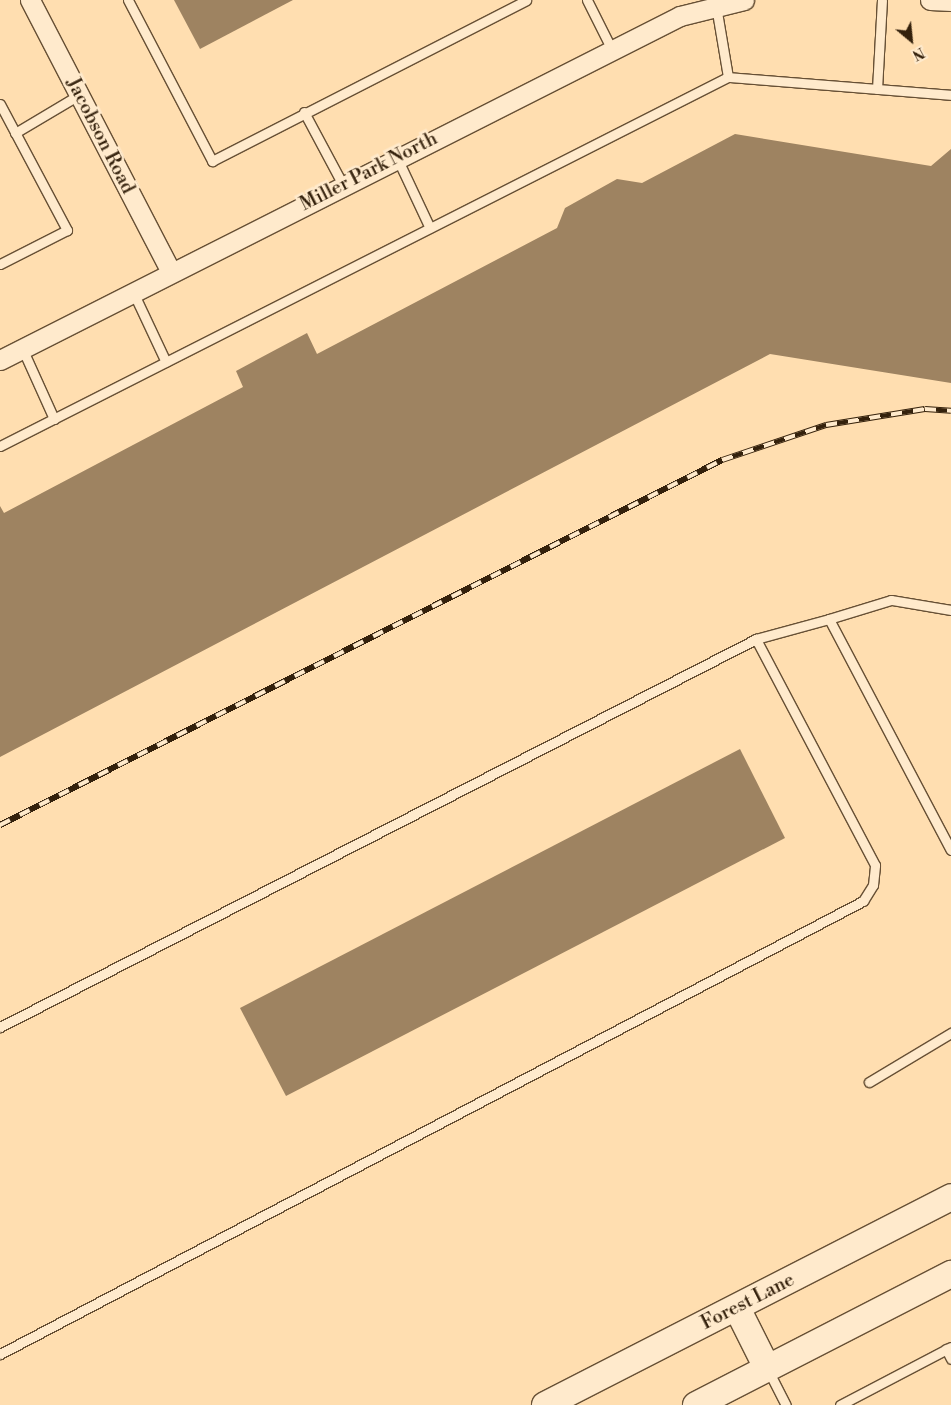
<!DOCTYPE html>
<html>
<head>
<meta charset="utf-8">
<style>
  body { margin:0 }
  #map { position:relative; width:951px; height:1405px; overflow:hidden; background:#ffdeb0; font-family:"Libre Bodoni",serif }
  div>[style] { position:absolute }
  .building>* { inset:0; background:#9e8361 }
  .roads { filter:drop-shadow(1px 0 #675035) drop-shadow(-1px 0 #675035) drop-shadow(0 1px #675035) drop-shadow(0 -1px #675035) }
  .service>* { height:9px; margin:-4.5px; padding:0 4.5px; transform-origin:4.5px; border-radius:4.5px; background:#ffeacc }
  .minor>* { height:19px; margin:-9.5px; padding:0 9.5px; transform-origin:9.5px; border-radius:9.5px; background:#ffeacc }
  .secondary>* { height:26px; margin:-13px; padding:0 13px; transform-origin:13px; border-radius:13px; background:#ffeacc }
  .rail>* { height:5.5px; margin-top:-2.75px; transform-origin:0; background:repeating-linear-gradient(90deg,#ffeacc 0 11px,#34210c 0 22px); box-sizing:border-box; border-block:1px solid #34210c }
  span { translate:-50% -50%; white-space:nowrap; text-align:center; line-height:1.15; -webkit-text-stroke:5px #ffeacc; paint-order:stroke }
  .street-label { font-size:19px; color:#34210c }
  .north { position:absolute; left:886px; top:15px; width:50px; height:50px; -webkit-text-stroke:4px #ffeacc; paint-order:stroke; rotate:152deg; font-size:14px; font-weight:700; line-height:20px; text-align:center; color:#34210c }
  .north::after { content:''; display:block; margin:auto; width:18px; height:22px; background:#34210c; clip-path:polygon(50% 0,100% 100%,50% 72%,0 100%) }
</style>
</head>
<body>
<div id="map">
  <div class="building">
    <div style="clip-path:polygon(174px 0,293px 0,200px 49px)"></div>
    <div style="clip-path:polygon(735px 134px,931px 166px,951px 149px,951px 383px,770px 354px,0 757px,0 506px,4px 513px,243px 387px,236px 371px,307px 333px,317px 354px,557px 228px,565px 208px,617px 179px,642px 183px)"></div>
    <div style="clip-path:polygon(740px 749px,785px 838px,286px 1096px,240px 1008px)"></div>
  </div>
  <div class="roads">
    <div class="service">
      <div style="left:128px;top:0;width:182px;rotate:62.4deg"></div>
      <div style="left:212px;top:161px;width:353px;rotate:-27.1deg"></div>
      <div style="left:587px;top:0;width:56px;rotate:63.4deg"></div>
      <div style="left:716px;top:6px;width:72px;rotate:80.4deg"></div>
      <div style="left:877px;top:89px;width:89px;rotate:-86.8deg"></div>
      <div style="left:0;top:104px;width:143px;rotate:62deg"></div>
      <div style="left:67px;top:230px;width:75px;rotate:153.1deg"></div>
      <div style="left:304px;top:112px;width:83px;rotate:61.9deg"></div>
      <div style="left:15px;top:133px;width:74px;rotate:-30.7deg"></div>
      <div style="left:397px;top:158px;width:77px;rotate:64.8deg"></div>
      <div style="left:133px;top:292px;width:77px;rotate:64.8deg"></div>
      <div style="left:22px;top:348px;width:78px;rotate:65.7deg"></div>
      <div style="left:0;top:446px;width:816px;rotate:-26.88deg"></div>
      <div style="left:728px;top:77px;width:224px;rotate:4.6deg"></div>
      <div style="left:951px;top:610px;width:61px;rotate:-170.5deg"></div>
      <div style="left:891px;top:600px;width:65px;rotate:163deg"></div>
      <div style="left:829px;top:619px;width:261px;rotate:62.2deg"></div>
      <div style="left:0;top:1027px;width:850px;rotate:-27.17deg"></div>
      <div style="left:756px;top:639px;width:76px;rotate:-15.3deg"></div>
      <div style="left:869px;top:1082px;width:96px;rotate:-30.9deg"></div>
      <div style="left:946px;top:1349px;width:11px;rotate:63deg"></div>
      <div style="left:0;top:1354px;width:975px;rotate:-27.7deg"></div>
      <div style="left:863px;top:901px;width:19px;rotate:-58deg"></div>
      <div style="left:873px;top:885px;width:20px;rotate:-84deg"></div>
      <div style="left:875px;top:865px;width:255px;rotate:-117.8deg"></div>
      <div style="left:768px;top:1370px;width:39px;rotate:63deg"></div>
      <div style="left:840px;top:1405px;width:125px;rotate:-27.6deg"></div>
    </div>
    <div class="minor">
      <div style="left:30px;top:0;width:306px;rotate:62.6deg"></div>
      <div style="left:930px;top:0;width:21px;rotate:3deg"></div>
      <div style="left:0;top:360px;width:762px;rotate:-26.83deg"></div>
      <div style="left:680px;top:16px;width:66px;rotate:-14deg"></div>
    </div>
    <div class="secondary">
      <div style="left:737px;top:1308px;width:67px;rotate:63.4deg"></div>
      <div style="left:545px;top:1405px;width:456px;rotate:-27.1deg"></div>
      <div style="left:696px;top:1405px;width:287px;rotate:-27.2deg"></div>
    </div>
  </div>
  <div class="rail">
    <div style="left:0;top:825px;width:809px;rotate:-26.82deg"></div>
    <div style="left:722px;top:460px;width:110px;rotate:-18.6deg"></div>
    <div style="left:826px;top:425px;width:100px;rotate:-9.2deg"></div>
    <div style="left:925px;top:409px;width:26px;rotate:4deg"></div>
  </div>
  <div class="street-label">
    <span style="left:100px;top:136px;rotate:63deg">Jacobson Road</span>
    <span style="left:369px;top:172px;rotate:-27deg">Miller Park North</span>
    <span style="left:748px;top:1302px;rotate:-27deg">Forest Lane</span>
  </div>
  <div class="north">N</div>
</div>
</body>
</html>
